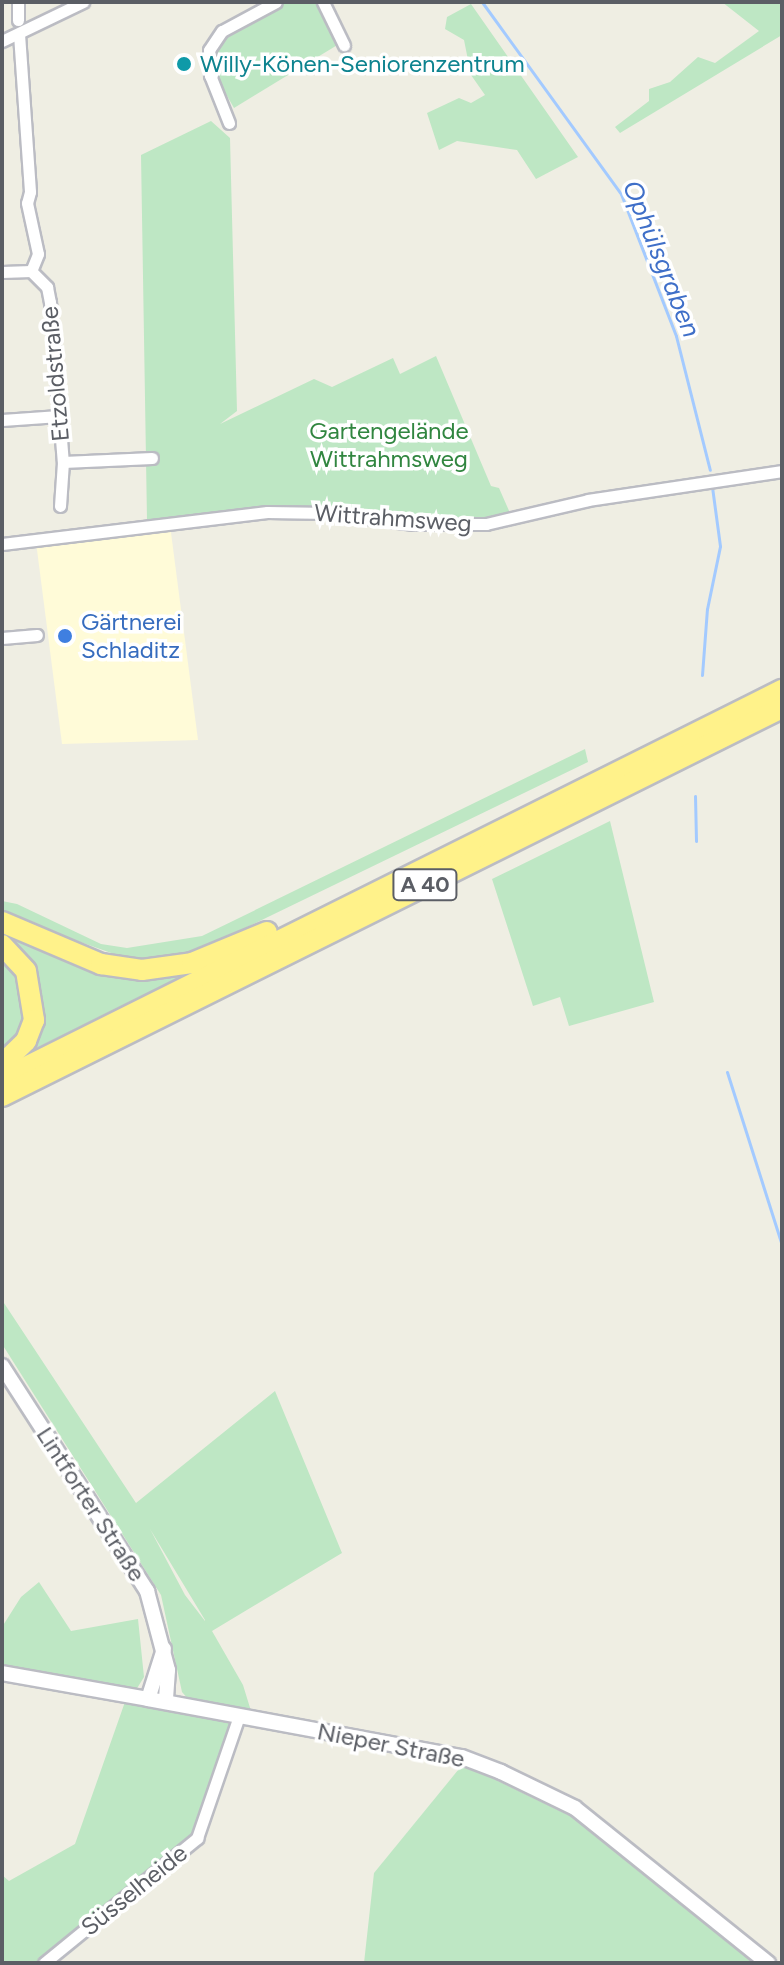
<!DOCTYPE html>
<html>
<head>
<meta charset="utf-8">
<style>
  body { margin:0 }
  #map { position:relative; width:784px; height:1965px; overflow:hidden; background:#efeee3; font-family:Figtree,sans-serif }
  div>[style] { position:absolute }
  .commercial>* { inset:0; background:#fffbd8 }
  .green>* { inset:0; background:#bee7c4 }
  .stream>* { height:3px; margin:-1.5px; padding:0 1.5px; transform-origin:1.5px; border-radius:1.5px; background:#a3caff }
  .roads { filter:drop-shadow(2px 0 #bbbcc3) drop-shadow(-2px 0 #bbbcc3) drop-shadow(0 2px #bbbcc3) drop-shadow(0 -2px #bbbcc3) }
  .minor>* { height:11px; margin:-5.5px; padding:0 5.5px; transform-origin:5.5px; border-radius:5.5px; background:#fff }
  .tertiary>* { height:14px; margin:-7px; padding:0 7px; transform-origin:7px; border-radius:7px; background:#fff }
  .secondary>* { height:14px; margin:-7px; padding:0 7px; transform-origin:7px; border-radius:7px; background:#fff }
  .motorway>* { height:20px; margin:-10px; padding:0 10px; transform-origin:10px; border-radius:10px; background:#fff28a }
  .dots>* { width:22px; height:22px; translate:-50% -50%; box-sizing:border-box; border:4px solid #fff; border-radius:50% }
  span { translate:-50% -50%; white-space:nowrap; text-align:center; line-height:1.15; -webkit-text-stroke:7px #fff; paint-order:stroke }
  .shield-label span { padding:2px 6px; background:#fff; border:2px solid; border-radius:6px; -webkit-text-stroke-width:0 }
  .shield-label { font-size:22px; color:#5b5e65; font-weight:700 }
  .culture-label { font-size:24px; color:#0d838f }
  .left { translate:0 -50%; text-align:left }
  .street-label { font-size:24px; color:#5b5e65 }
  .park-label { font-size:24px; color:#318640 }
  .shop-label { font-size:24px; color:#366cbe }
  .water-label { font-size:26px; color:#3f6fc8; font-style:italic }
  .frame { position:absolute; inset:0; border:4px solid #5b5e65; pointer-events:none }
</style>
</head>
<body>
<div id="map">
  <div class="commercial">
    <div style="clip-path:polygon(170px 525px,198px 740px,62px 744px,36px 542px)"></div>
  </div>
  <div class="green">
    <div style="clip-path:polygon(284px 2px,318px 2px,339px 44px,234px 108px,215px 75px,213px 51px,225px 34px)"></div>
    <div style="clip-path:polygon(722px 2px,782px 2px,782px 35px,620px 133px,615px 127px,649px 101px,649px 89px,670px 82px,698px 57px,715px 63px,759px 31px)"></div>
    <div style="clip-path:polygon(471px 4px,578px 157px,536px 179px,517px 150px,457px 141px,439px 150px,427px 113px,459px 98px,471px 103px,485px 95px,471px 75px,464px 40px,445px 29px,447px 17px)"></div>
    <div style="clip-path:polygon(211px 121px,230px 138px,237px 411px,220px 424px,314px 379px,332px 387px,393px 358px,400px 374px,436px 356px,491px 486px,499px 488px,510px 513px,466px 522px,222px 512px,147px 520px,141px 155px)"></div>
    <div style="clip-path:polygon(585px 749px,588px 762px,206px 947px,160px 959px,128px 959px,2px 914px,2px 901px,17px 904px,101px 944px,127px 948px,202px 936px)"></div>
    <div style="clip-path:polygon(610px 821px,654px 1002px,569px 1026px,560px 997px,533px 1006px,492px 879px)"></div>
    <div style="clip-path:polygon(2px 925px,81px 960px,199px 968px,16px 1058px,39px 1018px,2px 940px)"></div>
    <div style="clip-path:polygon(2px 953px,21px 974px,27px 1016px,19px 1036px,2px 1056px)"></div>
    <div style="clip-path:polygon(evenodd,2px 1300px,136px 1503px,275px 1391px,342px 1553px,212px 1631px,243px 1685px,251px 1711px,189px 1700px,182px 1692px,161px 1595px,2px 1344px,2px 1300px,150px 1529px,205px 1620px,205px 1621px,185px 1595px,150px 1529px)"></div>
    <div style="clip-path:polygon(39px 1582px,71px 1631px,138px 1619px,144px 1677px,136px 1690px,2px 1665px,2px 1627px,21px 1597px)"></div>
    <div style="clip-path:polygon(126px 1699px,232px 1720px,196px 1831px,38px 1963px,2px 1963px,2px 1875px,9px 1881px,75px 1844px)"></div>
    <div style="clip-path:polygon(463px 1764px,591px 1826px,760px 1963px,364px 1963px,374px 1873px)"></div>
  </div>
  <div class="stream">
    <div style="left:482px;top:2px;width:237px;rotate:54.1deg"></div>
    <div style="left:621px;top:194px;width:152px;rotate:68.8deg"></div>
    <div style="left:676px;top:336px;width:138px;rotate:75.8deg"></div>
    <div style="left:702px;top:675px;width:66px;rotate:-85.7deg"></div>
    <div style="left:707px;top:609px;width:64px;rotate:-78.3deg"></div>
    <div style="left:720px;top:546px;width:60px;rotate:-97.7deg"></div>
    <div style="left:695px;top:796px;width:45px;rotate:88.7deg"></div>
    <div style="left:727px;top:1072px;width:182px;rotate:72.4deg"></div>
  </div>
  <div class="roads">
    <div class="minor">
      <div style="left:18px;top:2px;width:18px;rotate:90deg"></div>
      <div style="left:323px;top:2px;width:48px;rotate:64deg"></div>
      <div style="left:19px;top:34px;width:158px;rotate:86deg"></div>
      <div style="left:30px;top:192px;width:11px;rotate:105deg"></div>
      <div style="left:27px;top:203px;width:52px;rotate:77.8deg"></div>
      <div style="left:38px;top:254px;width:18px;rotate:112deg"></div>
      <div style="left:2px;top:41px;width:90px;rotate:-25.7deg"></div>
      <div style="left:229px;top:123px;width:52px;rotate:-111.6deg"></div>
      <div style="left:210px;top:75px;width:25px;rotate:-92deg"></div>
      <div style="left:209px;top:50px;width:23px;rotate:-56deg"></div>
      <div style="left:222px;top:31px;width:61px;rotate:-28.2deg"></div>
      <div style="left:31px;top:271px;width:23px;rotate:45deg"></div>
      <div style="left:47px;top:287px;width:15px;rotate:79deg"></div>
      <div style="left:50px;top:302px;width:161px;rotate:85.4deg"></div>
      <div style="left:63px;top:462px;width:44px;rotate:93.9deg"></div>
      <div style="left:2px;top:272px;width:29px;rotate:-2deg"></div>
      <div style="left:2px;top:420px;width:57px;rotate:-4deg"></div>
      <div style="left:63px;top:462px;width:89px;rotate:-2.6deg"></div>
      <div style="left:2px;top:544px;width:267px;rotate:-6.9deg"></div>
      <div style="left:267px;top:512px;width:62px;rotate:0.9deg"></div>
      <div style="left:329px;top:513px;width:85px;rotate:7.5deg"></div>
      <div style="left:413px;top:524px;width:73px"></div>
      <div style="left:486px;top:524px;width:105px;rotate:-13.2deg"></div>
      <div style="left:588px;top:500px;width:196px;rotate:-8.5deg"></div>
      <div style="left:2px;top:638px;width:35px;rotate:-5deg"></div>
      <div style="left:44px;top:1963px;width:198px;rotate:-39.2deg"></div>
      <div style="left:197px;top:1838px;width:129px;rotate:-71deg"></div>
    </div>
    <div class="tertiary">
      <div style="left:2px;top:1673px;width:148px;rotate:10.1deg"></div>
    </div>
    <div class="secondary">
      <div style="left:2px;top:1366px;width:268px;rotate:57.2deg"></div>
      <div style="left:147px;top:1591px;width:82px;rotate:75.1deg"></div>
      <div style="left:168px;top:1670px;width:32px;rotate:94deg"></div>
      <div style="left:164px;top:1649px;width:52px;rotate:107.7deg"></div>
      <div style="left:148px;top:1699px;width:319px;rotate:10.5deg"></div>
      <div style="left:462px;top:1757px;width:42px;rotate:21deg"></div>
      <div style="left:501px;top:1772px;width:82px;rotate:25.9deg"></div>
      <div style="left:575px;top:1808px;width:248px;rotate:38.8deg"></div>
    </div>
    <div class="motorway">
      <div style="left:2px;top:922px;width:108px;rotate:23deg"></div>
      <div style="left:101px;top:964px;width:41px;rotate:8.3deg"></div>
      <div style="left:142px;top:970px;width:50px;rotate:-8deg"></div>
      <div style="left:192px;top:963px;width:81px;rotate:-22.5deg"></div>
      <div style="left:2px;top:945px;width:35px;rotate:47deg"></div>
      <div style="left:26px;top:971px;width:50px;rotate:80.7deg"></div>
      <div style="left:34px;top:1020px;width:22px;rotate:111deg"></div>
      <div style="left:26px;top:1041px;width:33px;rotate:136deg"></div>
      <div style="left:2px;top:1079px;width:872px;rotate:-26.51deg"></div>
      <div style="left:2px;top:1096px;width:871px;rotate:-26.45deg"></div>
    </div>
  </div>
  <div class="dots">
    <div style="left:184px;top:64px;background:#0f9aa8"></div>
    <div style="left:65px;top:636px;background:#3f7fe0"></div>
  </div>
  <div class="shield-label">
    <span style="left:425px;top:885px">A 40</span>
  </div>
  <div class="culture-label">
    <span class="left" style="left:200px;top:64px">Willy-Könen-Seniorenzentrum</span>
  </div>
  <div class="street-label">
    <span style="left:55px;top:374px;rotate:-95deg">Etzoldstraße</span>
    <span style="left:393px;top:518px;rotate:4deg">Wittrahmsweg</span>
    <span style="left:91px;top:1504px;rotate:57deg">Lintforter Straße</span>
    <span style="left:391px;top:1745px;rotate:11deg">Nieper Straße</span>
    <span style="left:134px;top:1890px;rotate:-39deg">Süsselheide</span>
  </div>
  <div class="park-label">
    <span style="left:389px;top:445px">Gartengelände<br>Wittrahmsweg</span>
  </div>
  <div class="shop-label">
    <span class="left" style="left:81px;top:636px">Gärtnerei<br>Schladitz</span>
  </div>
  <div class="water-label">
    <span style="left:661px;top:259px;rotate:68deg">Ophülsgraben</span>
  </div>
  <div class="frame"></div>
</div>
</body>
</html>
